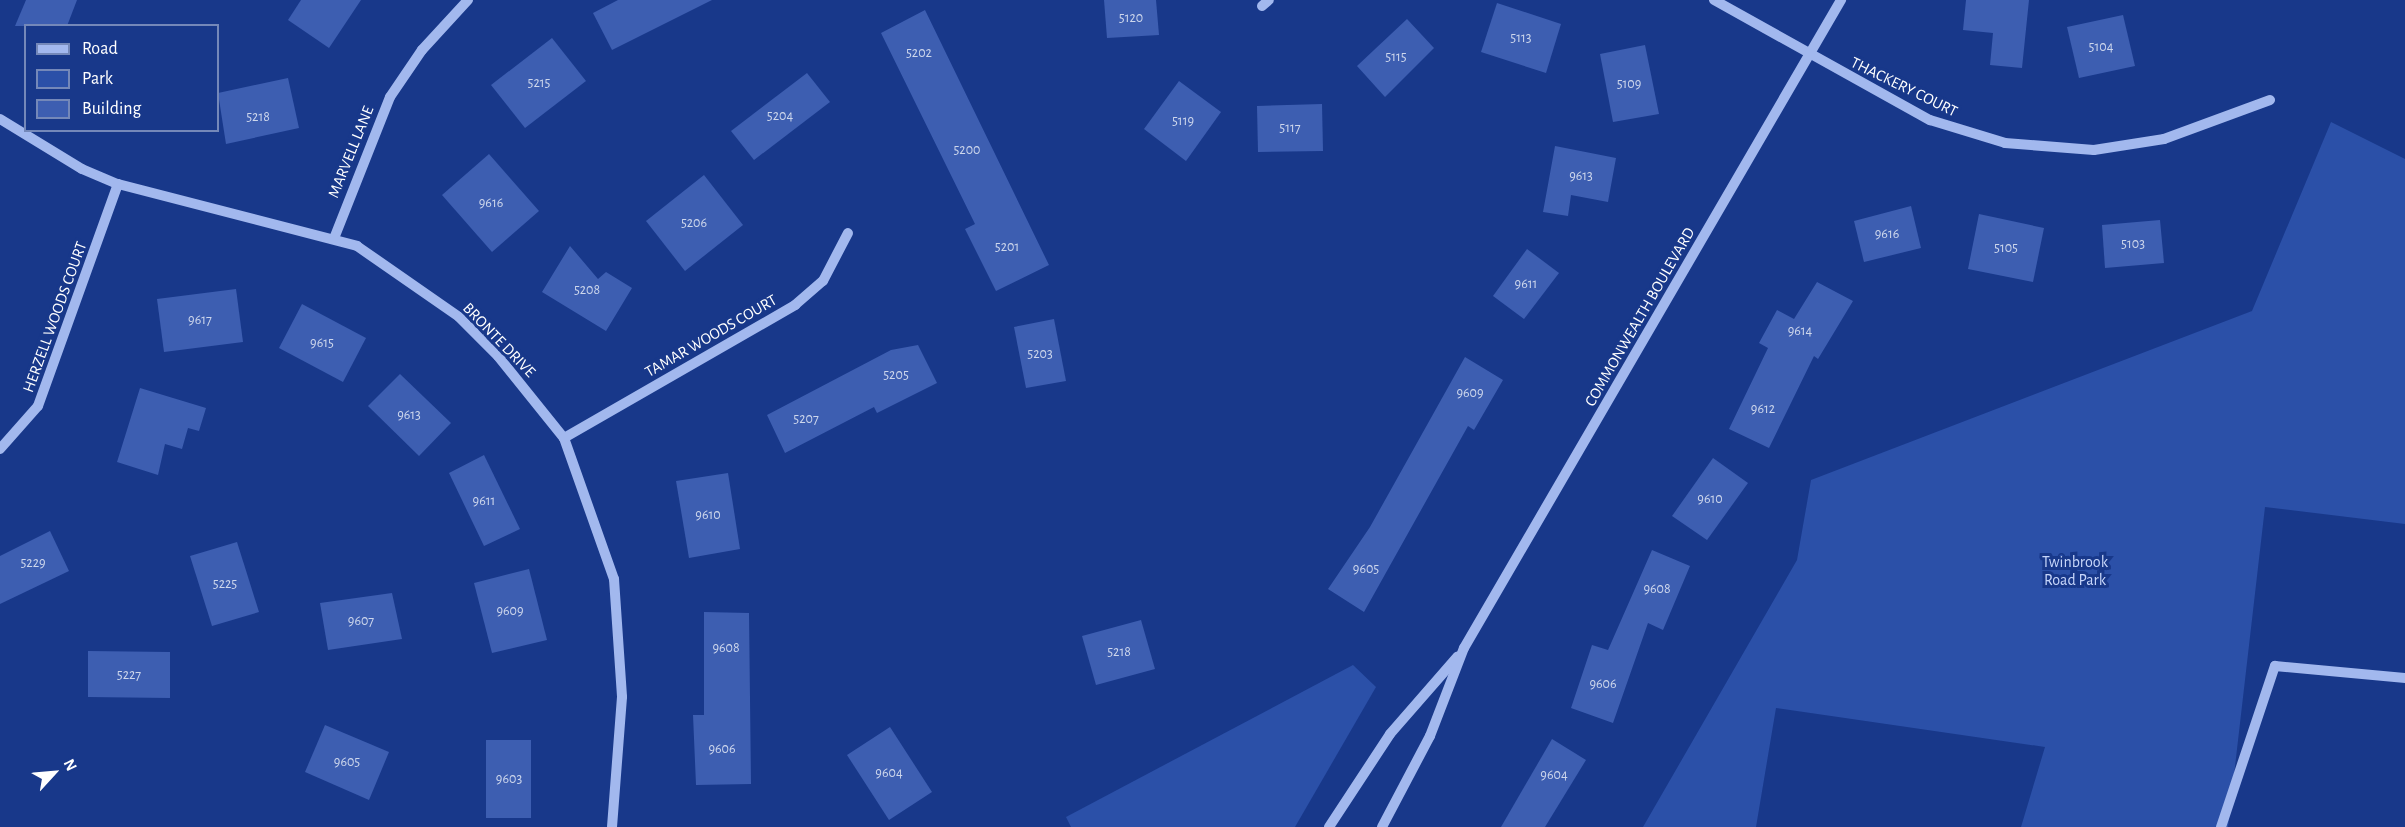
<!DOCTYPE html>
<html>
<head>
<meta charset="utf-8">
<style>
  body { margin:0 }
  #map { position:relative; width:2405px; height:827px; overflow:hidden; background:#18388a; font-family:"Alegreya Sans",sans-serif }
  div>[style] { position:absolute }
  .green>* { inset:0; background:#2b50a8 }
  .building>* { inset:0; background:#3d5eb1 }
  .minor>* { height:10px; margin:-5px; padding:0 5px; transform-origin:5px; border-radius:5px; background:#a2b8ee }
  span { translate:-50% -50%; white-space:nowrap; text-align:center; line-height:1.15; -webkit-text-stroke:6px #18388a; paint-order:stroke }
  .number-label { font-size:14px; color:#ced7ec }
  .number-label span { -webkit-text-stroke-width:0 }
  .street-label { font-size:16px; color:#fff }
  .park-label { font-size:16px; color:#c7d6fa }
  .legend { position:absolute; left:24px; top:24px; width:195px; height:108px; box-sizing:border-box; background:#18388a; border:2px solid #7488b9; margin:0; padding:8px 10px; list-style:none; font-size:18px; color:#fff }
  .legend li { display:flex; align-items:center; gap:12px; height:30px }
  .legend b { width:30px; border:2px solid #7488b9 }
  .north { position:absolute; left:24px; top:743px; width:60px; height:60px; -webkit-text-stroke:4px #18388a; paint-order:stroke; rotate:64deg; font-size:16px; font-weight:700; line-height:24px; text-align:center; color:#fff }
  .north::after { content:''; display:block; margin:auto; width:21px; height:27px; background:#fff; clip-path:polygon(50% 0,100% 100%,50% 72%,0 100%) }
</style>
</head>
<body>
<div id="map">
  <div class="green">
    <div style="clip-path:polygon(2331px 122px,2405px 159px,2405px 524px,2265px 507px,2228px 827px,2021px 827px,2045px 747px,1776px 708px,1756px 827px,1643px 827px,1797px 560px,1811px 480px,2252px 311px)"></div>
    <div style="clip-path:polygon(1353px 665px,1376px 687px,1295px 827px,1071px 827px,1066px 817px)"></div>
  </div>
  <div class="building">
    <div style="clip-path:polygon(26px 0,77px 0,67px 26px,15px 26px)"></div>
    <div style="clip-path:polygon(301px 0,361px 0,329px 48px,288px 20px)"></div>
    <div style="clip-path:polygon(618px 0,712px 0,612px 50px,593px 13px)"></div>
    <div style="clip-path:polygon(1104px 0,1156px 0,1159px 35px,1107px 38px)"></div>
    <div style="clip-path:polygon(1966px 0,2029px 0,2022px 68px,1990px 65px,1993px 33px,1963px 30px)"></div>
    <div style="clip-path:polygon(1497px 3px,1561px 24px,1546px 73px,1481px 52px)"></div>
    <div style="clip-path:polygon(925px 10px,1049px 265px,996px 291px,965px 229px,975px 224px,881px 33px)"></div>
    <div style="clip-path:polygon(2123px 15px,2135px 66px,2079px 78px,2067px 27px)"></div>
    <div style="clip-path:polygon(1407px 19px,1434px 48px,1385px 97px,1357px 66px)"></div>
    <div style="clip-path:polygon(552px 38px,586px 81px,525px 128px,491px 85px)"></div>
    <div style="clip-path:polygon(1645px 45px,1659px 114px,1613px 122px,1600px 54px)"></div>
    <div style="clip-path:polygon(807px 73px,830px 102px,754px 160px,731px 131px)"></div>
    <div style="clip-path:polygon(288px 78px,299px 128px,226px 144px,218px 93px)"></div>
    <div style="clip-path:polygon(1179px 81px,1221px 112px,1186px 161px,1144px 129px)"></div>
    <div style="clip-path:polygon(1322px 104px,1323px 151px,1258px 152px,1257px 106px)"></div>
    <div style="clip-path:polygon(1555px 146px,1616px 158px,1608px 202px,1571px 195px,1568px 216px,1543px 212px)"></div>
    <div style="clip-path:polygon(489px 154px,539px 211px,492px 252px,442px 195px)"></div>
    <div style="clip-path:polygon(704px 175px,743px 225px,685px 271px,646px 221px)"></div>
    <div style="clip-path:polygon(1911px 206px,1921px 248px,1864px 262px,1854px 221px)"></div>
    <div style="clip-path:polygon(1979px 214px,2044px 228px,2033px 282px,1968px 269px)"></div>
    <div style="clip-path:polygon(2160px 220px,2164px 263px,2105px 268px,2102px 225px)"></div>
    <div style="clip-path:polygon(570px 246px,598px 279px,606px 272px,632px 288px,606px 331px,542px 292px)"></div>
    <div style="clip-path:polygon(1527px 249px,1559px 273px,1524px 319px,1493px 296px)"></div>
    <div style="clip-path:polygon(1817px 282px,1853px 301px,1818px 359px,1814px 356px,1769px 448px,1729px 429px,1768px 348px,1759px 343px,1777px 310px,1794px 319px)"></div>
    <div style="clip-path:polygon(236px 289px,243px 342px,164px 352px,157px 299px)"></div>
    <div style="clip-path:polygon(302px 304px,366px 338px,343px 382px,279px 348px)"></div>
    <div style="clip-path:polygon(1054px 319px,1066px 381px,1026px 388px,1014px 327px)"></div>
    <div style="clip-path:polygon(918px 345px,937px 383px,877px 413px,874px 407px,785px 453px,767px 415px,891px 350px)"></div>
    <div style="clip-path:polygon(1465px 357px,1503px 380px,1474px 430px,1468px 426px,1364px 612px,1328px 589px,1370px 527px)"></div>
    <div style="clip-path:polygon(400px 374px,451px 423px,419px 456px,368px 406px)"></div>
    <div style="clip-path:polygon(140px 388px,206px 408px,199px 431px,188px 428px,182px 449px,165px 444px,158px 475px,117px 462px)"></div>
    <div style="clip-path:polygon(484px 455px,520px 529px,484px 546px,449px 473px)"></div>
    <div style="clip-path:polygon(1713px 458px,1748px 483px,1707px 540px,1672px 516px)"></div>
    <div style="clip-path:polygon(728px 473px,740px 549px,689px 558px,676px 481px)"></div>
    <div style="clip-path:polygon(50px 531px,69px 571px,0 604px,0 556px)"></div>
    <div style="clip-path:polygon(237px 542px,259px 612px,212px 626px,190px 556px)"></div>
    <div style="clip-path:polygon(1652px 550px,1690px 566px,1663px 630px,1648px 623px,1613px 723px,1571px 708px,1592px 645px,1608px 650px)"></div>
    <div style="clip-path:polygon(529px 569px,547px 640px,492px 653px,474px 583px)"></div>
    <div style="clip-path:polygon(392px 593px,402px 639px,328px 650px,320px 603px)"></div>
    <div style="clip-path:polygon(704px 612px,749px 613px,751px 784px,696px 785px,693px 715px,704px 715px)"></div>
    <div style="clip-path:polygon(1141px 620px,1155px 669px,1096px 685px,1082px 636px)"></div>
    <div style="clip-path:polygon(88px 651px,170px 652px,170px 698px,88px 697px)"></div>
    <div style="clip-path:polygon(325px 725px,389px 752px,369px 800px,305px 772px)"></div>
    <div style="clip-path:polygon(890px 727px,932px 792px,889px 820px,847px 755px)"></div>
    <div style="clip-path:polygon(1552px 739px,1586px 760px,1545px 827px,1501px 827px)"></div>
    <div style="clip-path:polygon(486px 740px,531px 740px,531px 818px,486px 818px)"></div>
  </div>
  <div class="minor">
    <div style="left:1714px;top:0;width:247px;rotate:29.1deg"></div>
    <div style="left:1930px;top:120px;width:78px;rotate:17deg"></div>
    <div style="left:2005px;top:143px;width:89px;rotate:4.5deg"></div>
    <div style="left:2094px;top:150px;width:71px;rotate:-8.9deg"></div>
    <div style="left:2164px;top:139px;width:113px;rotate:-20.2deg"></div>
    <div style="left:1262px;top:6px;width:9px;rotate:-41deg"></div>
    <div style="left:0;top:119px;width:96px;rotate:31.4deg"></div>
    <div style="left:82px;top:169px;width:39px;rotate:23deg"></div>
    <div style="left:118px;top:184px;width:247px;rotate:14.5deg"></div>
    <div style="left:357px;top:246px;width:124px;rotate:34.8deg"></div>
    <div style="left:459px;top:317px;width:55px;rotate:45deg"></div>
    <div style="left:498px;top:356px;width:105px;rotate:51.2deg"></div>
    <div style="left:564px;top:438px;width:150px;rotate:70.5deg"></div>
    <div style="left:614px;top:579px;width:118px;rotate:86.1deg"></div>
    <div style="left:622px;top:697px;width:130px;rotate:94.4deg"></div>
    <div style="left:335px;top:236px;width:149px;rotate:-68.4deg"></div>
    <div style="left:390px;top:97px;width:57px;rotate:-55.8deg"></div>
    <div style="left:422px;top:50px;width:68px;rotate:-47.4deg"></div>
    <div style="left:564px;top:438px;width:267px;rotate:-29.9deg"></div>
    <div style="left:795px;top:305px;width:37px;rotate:-41deg"></div>
    <div style="left:823px;top:281px;width:54px;rotate:-62.5deg"></div>
    <div style="left:0;top:449px;width:57px;rotate:-48.5deg"></div>
    <div style="left:38px;top:406px;width:236px;rotate:-70.2deg"></div>
    <div style="left:1329px;top:827px;width:111px;rotate:-56.7deg"></div>
    <div style="left:1390px;top:734px;width:103px;rotate:-48.9deg"></div>
    <div style="left:1382px;top:827px;width:103px;rotate:-62.2deg"></div>
    <div style="left:1430px;top:736px;width:94px;rotate:-68.9deg"></div>
    <div style="left:1464px;top:648px;width:750px;rotate:-59.81deg"></div>
    <div style="left:2221px;top:827px;width:170px;rotate:-71.5deg"></div>
    <div style="left:2275px;top:666px;width:131px;rotate:5.3deg"></div>
  </div>
  <div class="number-label">
    <span style="left:1131px;top:18px">5120</span>
    <span style="left:1521px;top:38px">5113</span>
    <span style="left:2101px;top:47px">5104</span>
    <span style="left:919px;top:53px">5202</span>
    <span style="left:1396px;top:57px">5115</span>
    <span style="left:539px;top:83px">5215</span>
    <span style="left:1629px;top:84px">5109</span>
    <span style="left:780px;top:116px">5204</span>
    <span style="left:258px;top:117px">5218</span>
    <span style="left:1183px;top:121px">5119</span>
    <span style="left:1290px;top:128px">5117</span>
    <span style="left:967px;top:150px">5200</span>
    <span style="left:1581px;top:176px">9613</span>
    <span style="left:491px;top:203px">9616</span>
    <span style="left:694px;top:223px">5206</span>
    <span style="left:1887px;top:234px">9616</span>
    <span style="left:2133px;top:244px">5103</span>
    <span style="left:1007px;top:247px">5201</span>
    <span style="left:2006px;top:248px">5105</span>
    <span style="left:1526px;top:284px">9611</span>
    <span style="left:587px;top:290px">5208</span>
    <span style="left:200px;top:320px">9617</span>
    <span style="left:1800px;top:331px">9614</span>
    <span style="left:322px;top:343px">9615</span>
    <span style="left:1040px;top:354px">5203</span>
    <span style="left:896px;top:375px">5205</span>
    <span style="left:1470px;top:393px">9609</span>
    <span style="left:1763px;top:409px">9612</span>
    <span style="left:409px;top:415px">9613</span>
    <span style="left:806px;top:419px">5207</span>
    <span style="left:1710px;top:499px">9610</span>
    <span style="left:484px;top:501px">9611</span>
    <span style="left:708px;top:515px">9610</span>
    <span style="left:33px;top:563px">5229</span>
    <span style="left:1366px;top:569px">9605</span>
    <span style="left:225px;top:584px">5225</span>
    <span style="left:1657px;top:589px">9608</span>
    <span style="left:510px;top:611px">9609</span>
    <span style="left:361px;top:621px">9607</span>
    <span style="left:726px;top:648px">9608</span>
    <span style="left:1119px;top:652px">5218</span>
    <span style="left:129px;top:675px">5227</span>
    <span style="left:1603px;top:684px">9606</span>
    <span style="left:722px;top:749px">9606</span>
    <span style="left:347px;top:762px">9605</span>
    <span style="left:889px;top:773px">9604</span>
    <span style="left:1554px;top:775px">9604</span>
    <span style="left:509px;top:779px">9603</span>
  </div>
  <div class="street-label">
    <span style="left:1904px;top:87px;rotate:26deg">THACKERY COURT</span>
    <span style="left:351px;top:152px;rotate:-68deg">MARVELL LANE</span>
    <span style="left:55px;top:317px;rotate:-70deg">HERZELL WOODS COURT</span>
    <span style="left:1640px;top:317px;rotate:-60deg">COMMONWEALTH BOULEVARD</span>
    <span style="left:711px;top:336px;rotate:-30deg">TAMAR WOODS COURT</span>
    <span style="left:499px;top:340px;rotate:46deg">BRONTE DRIVE</span>
  </div>
  <div class="park-label">
    <span style="left:2075px;top:571px">Twinbrook<br>Road Park</span>
  </div>
  <ul class="legend">
  <li><b style="height:8px;background:#a2b8ee"></b>Road</li>
  <li><b style="height:16px;background:#2b50a8"></b>Park</li>
  <li><b style="height:16px;background:#3d5eb1"></b>Building</li>
  </ul>
  <div class="north">N</div>
</div>
</body>
</html>
